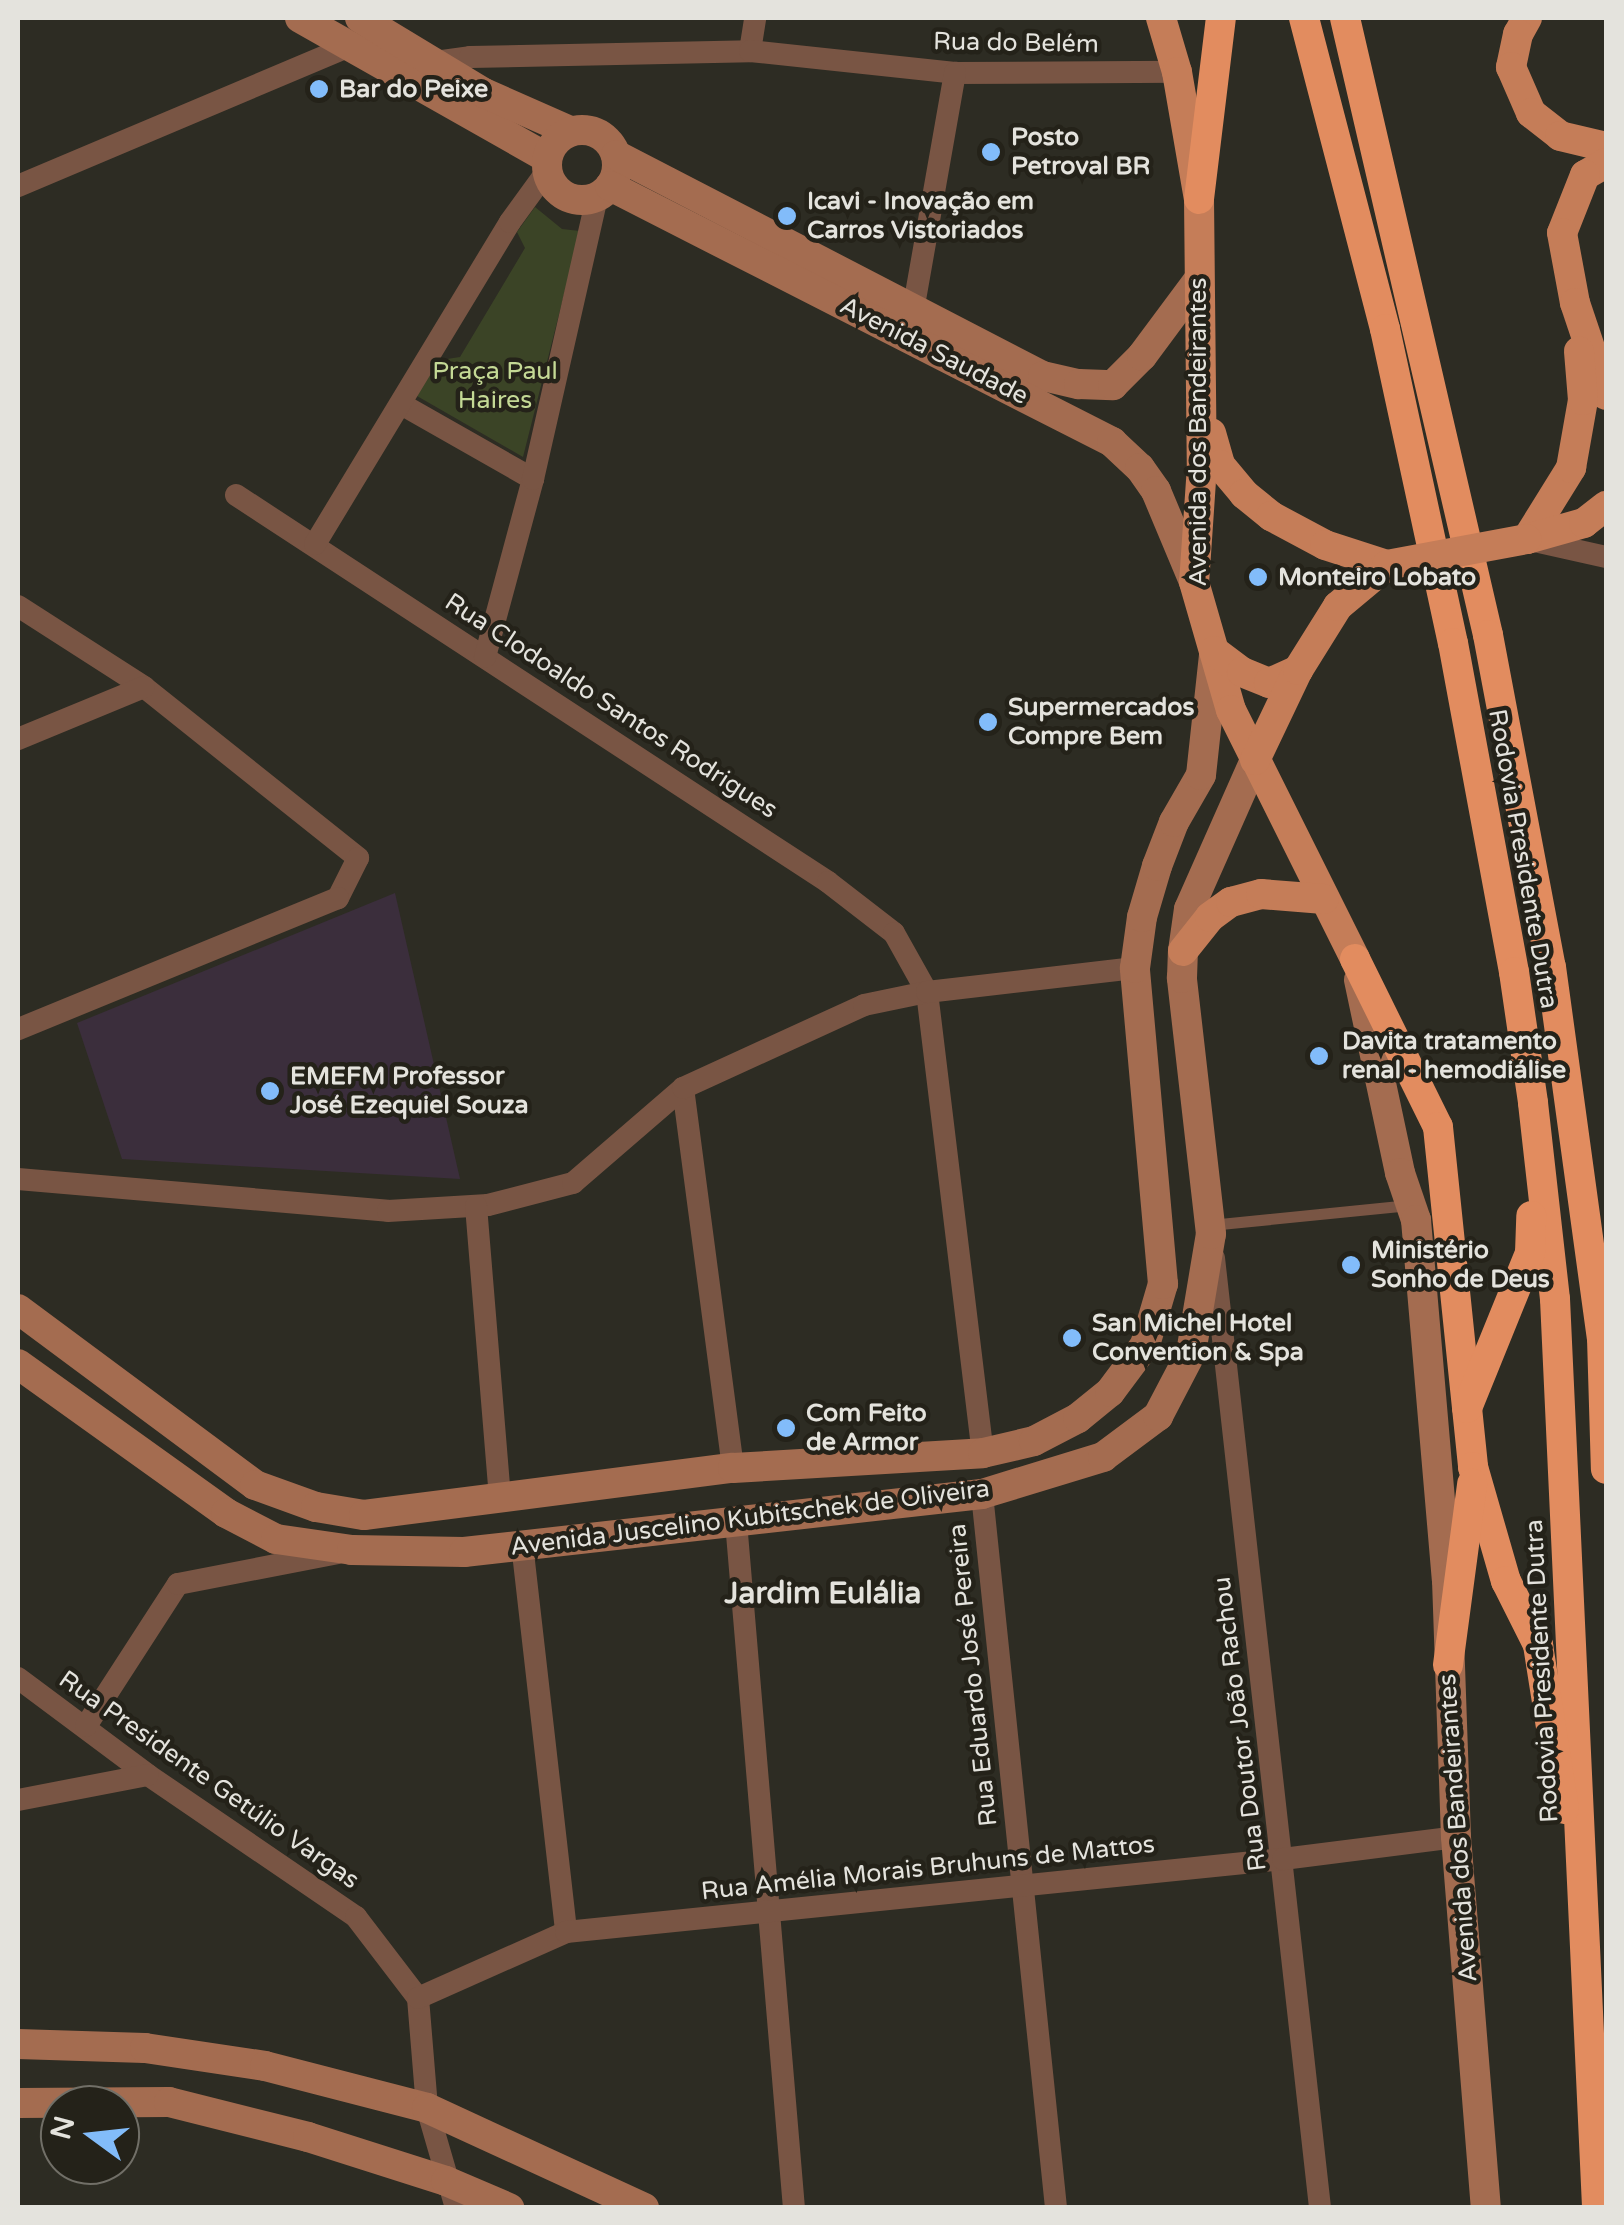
<!DOCTYPE html>
<html>
<head>
<meta charset="utf-8">
<style>
  body { margin:0 }
  #map { position:relative; width:1624px; height:2225px; overflow:hidden; background:#2d2c23; font-family:"Varela Round",sans-serif }
  div>[style] { position:absolute }
  .education>* { inset:0; background:#3b2e3c }
  .green>* { inset:0; background:#3b4426 }
  .lane>* { height:11px; margin:-5.5px; padding:0 5.5px; transform-origin:5.5px; border-radius:5.5px; background:#795544 }
  .street>* { height:22px; margin:-11px; padding:0 11px; transform-origin:11px; border-radius:11px; background:#795544 }
  .secondary>* { height:30px; margin:-15px; padding:0 15px; transform-origin:15px; border-radius:15px; background:#a46c50 }
  .secondary>.ring { margin:-15px; padding:0; box-sizing:content-box; background:none; border:30px solid #a46c50; border-radius:50% }
  .primary>* { height:30px; margin:-15px; padding:0 15px; transform-origin:15px; border-radius:15px; background:#c57d58 }
  .highway>* { height:30px; margin:-15px; padding:0 15px; transform-origin:15px; border-radius:15px; background:#e28c5f }
  .primary-bridge>* { height:30px; margin:-15px; padding:0 15px; transform-origin:15px; border-radius:15px; background:#c57d58 }
  .dots>* { width:28px; height:28px; translate:-50% -50%; box-sizing:border-box; border:5px solid #242219; border-radius:50% }
  span { translate:-50% -50%; white-space:nowrap; text-align:center; line-height:1.15; -webkit-text-stroke:9px #242219; paint-order:stroke }
  .street-label { font-size:25px; color:#e4e3dd }
  .poi-label { font-size:25px; color:#e4e3dd; font-weight:700 }
  .left { translate:0 -50%; text-align:left }
  .park-label { font-size:25px; color:#c4d995 }
  .quarter-label { font-size:30px; color:#e4e3dd; font-weight:700 }
  .frame { position:absolute; inset:0; border:20px solid #e4e3dd; pointer-events:none }
  .north { position:absolute; left:40px; top:2085px; width:100px; height:100px; box-sizing:border-box; background:#242219; border:2px solid #716f67; border-radius:50%; rotate:285deg; font-size:28px; font-weight:700; line-height:40px; text-align:center; color:#e4e3dd }
  .north::after { content:''; display:block; margin:auto; width:35px; height:45px; background:#82bcfa; clip-path:polygon(50% 0,100% 100%,50% 72%,0 100%) }
</style>
</head>
<body>
<div id="map">
  <div class="education">
    <div style="clip-path:polygon(395px 893px,460px 1179px,122px 1159px,77px 1023px)"></div>
  </div>
  <div class="green">
    <div style="clip-path:polygon(535px 207px,562px 229px,580px 231px,523px 457px,417px 396px,434px 361px,460px 357px,525px 248px,517px 232px)"></div>
  </div>
  <div class="lane">
    <div style="left:1210px;top:1225px;width:193px;rotate:-5.7deg"></div>
  </div>
  <div class="street">
    <div style="left:750px;top:51px;width:33px;rotate:-81deg"></div>
    <div style="left:435px;top:62px;width:35px;rotate:-8deg"></div>
    <div style="left:470px;top:57px;width:280px;rotate:-1.2deg"></div>
    <div style="left:750px;top:51px;width:206px;rotate:6.1deg"></div>
    <div style="left:955px;top:73px;width:222px;rotate:-0.3deg"></div>
    <div style="left:18px;top:186px;width:363px;rotate:-22.9deg"></div>
    <div style="left:913px;top:311px;width:242px;rotate:-80deg"></div>
    <div style="left:401px;top:404px;width:152px;rotate:29.6deg"></div>
    <div style="left:236px;top:495px;width:707px;rotate:33.17deg"></div>
    <div style="left:828px;top:882px;width:83px;rotate:37.7deg"></div>
    <div style="left:894px;top:933px;width:68px;rotate:60.8deg"></div>
    <div style="left:927px;top:992px;width:464px;rotate:83.1deg"></div>
    <div style="left:1530px;top:540px;width:78px;rotate:12.6deg"></div>
    <div style="left:315px;top:544px;width:376px;rotate:-58.8deg"></div>
    <div style="left:510px;top:222px;width:63px;rotate:-54deg"></div>
    <div style="left:18px;top:606px;width:150px;rotate:32.7deg"></div>
    <div style="left:144px;top:687px;width:274px;rotate:38.6deg"></div>
    <div style="left:358px;top:858px;width:45px;rotate:116.6deg"></div>
    <div style="left:338px;top:898px;width:346px;rotate:157.7deg"></div>
    <div style="left:485px;top:657px;width:184px;rotate:-74.9deg"></div>
    <div style="left:533px;top:479px;width:289px;rotate:-77.2deg"></div>
    <div style="left:18px;top:739px;width:136px;rotate:-22.4deg"></div>
    <div style="left:683px;top:1088px;width:383px;rotate:82.5deg"></div>
    <div style="left:18px;top:1179px;width:371px;rotate:4.9deg"></div>
    <div style="left:388px;top:1211px;width:100px;rotate:-3.4deg"></div>
    <div style="left:488px;top:1205px;width:88px;rotate:-14.5deg"></div>
    <div style="left:573px;top:1183px;width:145px;rotate:-40.8deg"></div>
    <div style="left:683px;top:1088px;width:199px;rotate:-24.6deg"></div>
    <div style="left:864px;top:1005px;width:64px;rotate:-11.7deg"></div>
    <div style="left:927px;top:992px;width:209px;rotate:-6.6deg"></div>
    <div style="left:476px;top:1206px;width:294px;rotate:85.3deg"></div>
    <div style="left:1214px;top:1258px;width:956px;rotate:83.63deg"></div>
    <div style="left:982px;top:1494px;width:718px;rotate:84.08deg"></div>
    <div style="left:736px;top:1522px;width:688px;rotate:85.17deg"></div>
    <div style="left:522px;top:1544px;width:390px;rotate:83.5deg"></div>
    <div style="left:18px;top:1678px;width:162px;rotate:36.7deg"></div>
    <div style="left:148px;top:1775px;width:252px;rotate:34.3deg"></div>
    <div style="left:356px;top:1917px;width:102px;rotate:52.6deg"></div>
    <div style="left:418px;top:1998px;width:110px;rotate:85.3deg"></div>
    <div style="left:427px;top:2108px;width:104px;rotate:73.8deg"></div>
    <div style="left:86px;top:1726px;width:169px;rotate:-57.1deg"></div>
    <div style="left:178px;top:1584px;width:162px;rotate:-11deg"></div>
    <div style="left:18px;top:1800px;width:132px;rotate:-10.9deg"></div>
    <div style="left:418px;top:1998px;width:162px;rotate:-24deg"></div>
    <div style="left:566px;top:1932px;width:721px;rotate:-5.81deg"></div>
    <div style="left:1283px;top:1859px;width:174px;rotate:-7.2deg"></div>
  </div>
  <div class="secondary">
    <div style="left:300px;top:18px;width:284px;rotate:29.5deg"></div>
    <div style="left:360px;top:18px;width:145px;rotate:31.2deg"></div>
    <div style="left:484px;top:93px;width:94px;rotate:23.8deg"></div>
    <div class="ring" style="left:547px;top:130px;width:40px;height:40px"></div>
    <div style="left:616px;top:155px;width:481px;rotate:27.4deg"></div>
    <div style="left:1043px;top:376px;width:37px;rotate:13deg"></div>
    <div style="left:1079px;top:384px;width:34px;rotate:2deg"></div>
    <div style="left:1113px;top:385px;width:41px;rotate:-45deg"></div>
    <div style="left:1142px;top:356px;width:92px;rotate:-53.4deg"></div>
    <div style="left:610px;top:186px;width:564px;rotate:27.02deg"></div>
    <div style="left:1112px;top:442px;width:38px;rotate:43deg"></div>
    <div style="left:1140px;top:468px;width:28px;rotate:55deg"></div>
    <div style="left:1156px;top:491px;width:99px;rotate:67.3deg"></div>
    <div style="left:1359px;top:980px;width:197px;rotate:78deg"></div>
    <div style="left:1400px;top:1173px;width:50px;rotate:71.2deg"></div>
    <div style="left:1416px;top:1220px;width:361px;rotate:85.1deg"></div>
    <div style="left:1447px;top:1580px;width:257px;rotate:88deg"></div>
    <div style="left:1456px;top:1837px;width:372px;rotate:85.4deg"></div>
    <div style="left:18px;top:1309px;width:295px;rotate:36.6deg"></div>
    <div style="left:255px;top:1485px;width:65px;rotate:19.8deg"></div>
    <div style="left:316px;top:1507px;width:49px;rotate:9.5deg"></div>
    <div style="left:364px;top:1515px;width:372px;rotate:-7.3deg"></div>
    <div style="left:733px;top:1468px;width:250px;rotate:-3.4deg"></div>
    <div style="left:983px;top:1453px;width:52px;rotate:-13.2deg"></div>
    <div style="left:1034px;top:1441px;width:50px;rotate:-27.6deg"></div>
    <div style="left:1078px;top:1418px;width:41px;rotate:-39.1deg"></div>
    <div style="left:1110px;top:1392px;width:59px;rotate:-53.3deg"></div>
    <div style="left:1145px;top:1345px;width:64px;rotate:-73.6deg"></div>
    <div style="left:1163px;top:1284px;width:317px;rotate:-95.1deg"></div>
    <div style="left:1135px;top:968px;width:51px;rotate:-82.2deg"></div>
    <div style="left:1142px;top:917px;width:53px;rotate:-73.6deg"></div>
    <div style="left:1157px;top:866px;width:47px;rotate:-68.9deg"></div>
    <div style="left:1174px;top:822px;width:54px;rotate:-60.1deg"></div>
    <div style="left:1201px;top:775px;width:121px;rotate:-83.8deg"></div>
    <div style="left:18px;top:1364px;width:256px;rotate:35.6deg"></div>
    <div style="left:226px;top:1513px;width:56px;rotate:27.5deg"></div>
    <div style="left:276px;top:1539px;width:77px;rotate:8.2deg"></div>
    <div style="left:352px;top:1550px;width:112px;rotate:1deg"></div>
    <div style="left:464px;top:1552px;width:521px;rotate:-6.39deg"></div>
    <div style="left:982px;top:1494px;width:127px;rotate:-17deg"></div>
    <div style="left:1103px;top:1457px;width:69px;rotate:-36.7deg"></div>
    <div style="left:1158px;top:1416px;width:71px;rotate:-62.4deg"></div>
    <div style="left:1191px;top:1353px;width:121px;rotate:-80.5deg"></div>
    <div style="left:1211px;top:1234px;width:258px;rotate:-96.5deg"></div>
    <div style="left:1182px;top:978px;width:27px;rotate:-88deg"></div>
    <div style="left:1183px;top:951px;width:42px;rotate:-81.9deg"></div>
    <div style="left:1189px;top:909px;width:163px;rotate:-66.1deg"></div>
    <div style="left:18px;top:2044px;width:127px;rotate:1.8deg"></div>
    <div style="left:145px;top:2048px;width:121px;rotate:8.5deg"></div>
    <div style="left:265px;top:2066px;width:167px;rotate:14.5deg"></div>
    <div style="left:427px;top:2108px;width:239px;rotate:24.7deg"></div>
    <div style="left:18px;top:2103px;width:151px;rotate:-0.4deg"></div>
    <div style="left:169px;top:2102px;width:143px;rotate:14.1deg"></div>
    <div style="left:308px;top:2137px;width:145px;rotate:17.7deg"></div>
    <div style="left:446px;top:2181px;width:69px;rotate:23.2deg"></div>
  </div>
  <div class="primary">
    <div style="left:1161px;top:18px;width:56px;rotate:73.5deg"></div>
    <div style="left:1177px;top:72px;width:129px;rotate:80.2deg"></div>
    <div style="left:1199px;top:199px;width:267px;rotate:89.4deg"></div>
    <div style="left:1202px;top:466px;width:116px;rotate:93.9deg"></div>
    <div style="left:1194px;top:582px;width:133px;rotate:73.9deg"></div>
    <div style="left:1231px;top:710px;width:278px;rotate:63.5deg"></div>
    <div style="left:1527px;top:18px;width:18px;rotate:119deg"></div>
    <div style="left:1518px;top:34px;width:34px;rotate:102deg"></div>
    <div style="left:1511px;top:67px;width:50px;rotate:66.5deg"></div>
    <div style="left:1531px;top:113px;width:37px;rotate:38deg"></div>
    <div style="left:1560px;top:136px;width:47px;rotate:13.4deg"></div>
    <div style="left:1606px;top:163px;width:24px;rotate:150deg"></div>
    <div style="left:1585px;top:175px;width:62px;rotate:111.6deg"></div>
    <div style="left:1562px;top:233px;width:71px;rotate:79.5deg"></div>
    <div style="left:1575px;top:303px;width:97px;rotate:71.4deg"></div>
    <div style="left:1211px;top:433px;width:33px;rotate:74deg"></div>
    <div style="left:1220px;top:465px;width:38px;rotate:50deg"></div>
    <div style="left:1244px;top:494px;width:35px;rotate:39deg"></div>
    <div style="left:1271px;top:516px;width:61px;rotate:28.2deg"></div>
    <div style="left:1325px;top:545px;width:65px;rotate:17.9deg"></div>
    <div style="left:1527px;top:539px;width:84px;rotate:-58.2deg"></div>
    <div style="left:1571px;top:468px;width:69px;rotate:-80deg"></div>
    <div style="left:1583px;top:400px;width:49px;rotate:-94.7deg"></div>
    <div style="left:1527px;top:539px;width:59px;rotate:-15.7deg"></div>
    <div style="left:1584px;top:523px;width:28px;rotate:-38deg"></div>
    <div style="left:1214px;top:651px;width:35px;rotate:37deg"></div>
    <div style="left:1242px;top:672px;width:29px;rotate:22deg"></div>
    <div style="left:1269px;top:683px;width:32px;rotate:-24deg"></div>
    <div style="left:1255px;top:760px;width:100px;rotate:-64.5deg"></div>
    <div style="left:1298px;top:670px;width:75px;rotate:-58deg"></div>
    <div style="left:1338px;top:606px;width:64px;rotate:-39.9deg"></div>
    <div style="left:1183px;top:951px;width:43px;rotate:-51.5deg"></div>
    <div style="left:1210px;top:917px;width:26px;rotate:-36deg"></div>
    <div style="left:1231px;top:902px;width:31px;rotate:-15deg"></div>
    <div style="left:1261px;top:894px;width:63px;rotate:4.5deg"></div>
  </div>
  <div class="highway">
    <div style="left:1304px;top:18px;width:321px;rotate:75.4deg"></div>
    <div style="left:1385px;top:329px;width:321px;rotate:77.8deg"></div>
    <div style="left:1453px;top:643px;width:335px;rotate:79.5deg"></div>
    <div style="left:1514px;top:972px;width:132px;rotate:81.7deg"></div>
    <div style="left:1533px;top:1103px;width:197px;rotate:83.6deg"></div>
    <div style="left:1555px;top:1299px;width:910px;rotate:87.35deg"></div>
    <div style="left:1345px;top:18px;width:633px;rotate:76.95deg"></div>
    <div style="left:1488px;top:635px;width:338px;rotate:79.3deg"></div>
    <div style="left:1551px;top:967px;width:374px;rotate:82.2deg"></div>
    <div style="left:1602px;top:1338px;width:131px;rotate:88.3deg"></div>
    <div style="left:1199px;top:199px;width:182px;rotate:-83.1deg"></div>
    <div style="left:1355px;top:959px;width:187px;rotate:63.7deg"></div>
    <div style="left:1438px;top:1127px;width:342px;rotate:84.1deg"></div>
    <div style="left:1473px;top:1467px;width:119px;rotate:73.9deg"></div>
    <div style="left:1506px;top:1581px;width:72px;rotate:63.4deg"></div>
    <div style="left:1538px;top:1645px;width:166px;rotate:81deg"></div>
    <div style="left:1467px;top:1408px;width:167px;rotate:-67.9deg"></div>
    <div style="left:1530px;top:1253px;width:37px;rotate:-88deg"></div>
    <div style="left:1448px;top:1665px;width:183px;rotate:-82.4deg"></div>
  </div>
  <div class="primary-bridge">
    <div style="left:1387px;top:565px;width:142px;rotate:-10.5deg"></div>
  </div>
  <div class="dots">
    <div style="left:319px;top:89px;background:#82bcfa"></div>
    <div style="left:991px;top:152px;background:#82bcfa"></div>
    <div style="left:787px;top:216px;background:#82bcfa"></div>
    <div style="left:1258px;top:577px;background:#82bcfa"></div>
    <div style="left:988px;top:722px;background:#82bcfa"></div>
    <div style="left:1319px;top:1056px;background:#82bcfa"></div>
    <div style="left:270px;top:1091px;background:#82bcfa"></div>
    <div style="left:1351px;top:1265px;background:#82bcfa"></div>
    <div style="left:1072px;top:1338px;background:#82bcfa"></div>
    <div style="left:786px;top:1428px;background:#82bcfa"></div>
  </div>
  <div class="street-label">
    <span style="left:1016px;top:43px;rotate:1deg">Rua do Belém</span>
    <span style="left:934px;top:351px;rotate:27deg">Avenida Saudade</span>
    <span style="left:1198px;top:432px;rotate:-90deg">Avenida dos Bandeirantes</span>
    <span style="left:611px;top:706px;rotate:33deg">Rua Clodoaldo Santos Rodrigues</span>
    <span style="left:1523px;top:859px;rotate:80deg">Rodovia Presidente Dutra</span>
    <span style="left:750px;top:1518px;rotate:-7deg">Avenida Juscelino Kubitschek de Oliveira</span>
    <span style="left:1542px;top:1671px;rotate:-93deg">Rodovia Presidente Dutra</span>
    <span style="left:973px;top:1675px;rotate:-96deg">Rua Eduardo José Pereira</span>
    <span style="left:1240px;top:1724px;rotate:-97deg">Rua Doutor João Rachou</span>
    <span style="left:209px;top:1780px;rotate:35deg">Rua Presidente Getúlio Vargas</span>
    <span style="left:1458px;top:1828px;rotate:-94deg">Avenida dos Bandeirantes</span>
    <span style="left:928px;top:1868px;rotate:-6deg">Rua Amélia Morais Bruhuns de Mattos</span>
  </div>
  <div class="poi-label">
    <span class="left" style="left:339px;top:89px">Bar do Peixe</span>
    <span class="left" style="left:1011px;top:152px">Posto<br>Petroval BR</span>
    <span class="left" style="left:807px;top:216px">Icavi - Inovação em<br>Carros Vistoriados</span>
    <span class="left" style="left:1278px;top:577px">Monteiro Lobato</span>
    <span class="left" style="left:1008px;top:722px">Supermercados<br>Compre Bem</span>
    <span class="left" style="left:1342px;top:1056px">Davita tratamento<br>renal - hemodiálise</span>
    <span class="left" style="left:290px;top:1091px">EMEFM Professor<br>José Ezequiel Souza</span>
    <span class="left" style="left:1371px;top:1265px">Ministério<br>Sonho de Deus</span>
    <span class="left" style="left:1092px;top:1338px">San Michel Hotel<br>Convention &amp; Spa</span>
    <span class="left" style="left:806px;top:1428px">Com Feito<br>de Armor</span>
  </div>
  <div class="park-label">
    <span style="left:495px;top:386px">Praça Paul<br>Haires</span>
  </div>
  <div class="quarter-label">
    <span style="left:823px;top:1594px">Jardim Eulália</span>
  </div>
  <div class="frame"></div>
  <div class="north">N</div>
</div>
</body>
</html>
